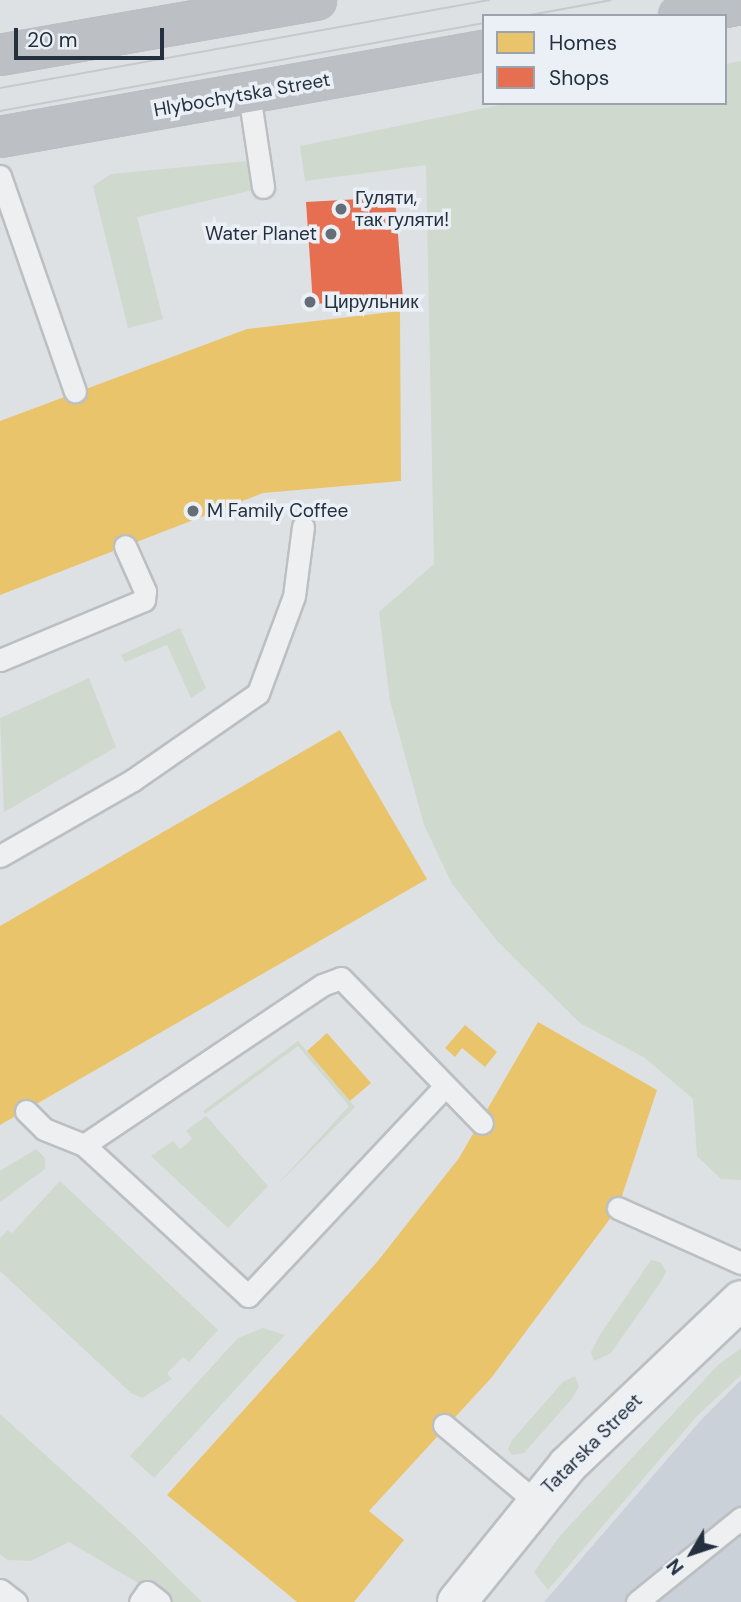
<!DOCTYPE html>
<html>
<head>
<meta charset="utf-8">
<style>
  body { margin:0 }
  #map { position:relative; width:741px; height:1602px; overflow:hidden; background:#dee1e4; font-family:"DM Sans",sans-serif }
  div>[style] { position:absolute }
  .built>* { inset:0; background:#cbd1d8 }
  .green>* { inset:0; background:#cfd9cd }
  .homes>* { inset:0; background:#e9c46a }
  .shops>* { inset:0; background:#e76f51 }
  .roads { filter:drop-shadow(2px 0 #bcbfc2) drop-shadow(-2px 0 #bcbfc2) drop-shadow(0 2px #bcbfc2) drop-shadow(0 -2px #bcbfc2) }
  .service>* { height:21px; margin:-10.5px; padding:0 10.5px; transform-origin:10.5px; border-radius:10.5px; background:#edeff1 }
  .minor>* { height:38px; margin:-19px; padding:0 19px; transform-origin:19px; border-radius:19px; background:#edeff1 }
  .secondary>* { height:38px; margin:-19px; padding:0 19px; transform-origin:19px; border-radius:19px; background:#bcc0c4 }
  .tram>* { height:2px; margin:-1px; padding:0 1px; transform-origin:1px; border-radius:1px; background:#c6c9cc }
  .dots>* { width:19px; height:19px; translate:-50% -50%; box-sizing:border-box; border:4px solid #eaf0f5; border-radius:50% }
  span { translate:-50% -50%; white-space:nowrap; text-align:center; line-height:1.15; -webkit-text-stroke:7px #eaf0f5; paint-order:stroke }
  .street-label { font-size:19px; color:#24303e }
  .poi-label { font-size:19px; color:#24303e }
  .left { translate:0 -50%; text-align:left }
  .right { translate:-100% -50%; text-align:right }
  .legend { position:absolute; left:482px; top:14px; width:245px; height:91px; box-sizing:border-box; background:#eaf0f5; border:2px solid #9ba3ac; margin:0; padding:9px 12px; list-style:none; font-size:21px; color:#24303e }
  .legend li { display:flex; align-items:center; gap:14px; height:35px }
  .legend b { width:35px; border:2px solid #9ba3ac }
  .north { position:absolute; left:657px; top:1518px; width:70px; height:70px; -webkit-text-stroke:5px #eaf0f5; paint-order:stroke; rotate:231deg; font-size:19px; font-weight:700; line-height:28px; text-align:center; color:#24303e }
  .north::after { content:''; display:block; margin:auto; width:24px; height:32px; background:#24303e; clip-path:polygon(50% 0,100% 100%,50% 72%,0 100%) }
  .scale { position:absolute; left:14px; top:28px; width:150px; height:32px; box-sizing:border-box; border:4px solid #24303e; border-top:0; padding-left:9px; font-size:21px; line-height:24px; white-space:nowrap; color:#24303e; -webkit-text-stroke:5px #eaf0f5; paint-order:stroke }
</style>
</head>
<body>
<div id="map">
  <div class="built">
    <div style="clip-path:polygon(741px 1380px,741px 1602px,544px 1602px,701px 1420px)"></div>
  </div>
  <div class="green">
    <div style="clip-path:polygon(741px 61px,741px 1180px,721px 1179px,697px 1156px,693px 1099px,645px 1058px,580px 1023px,498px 942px,452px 884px,424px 825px,390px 701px,379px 612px,434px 564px,426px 165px,305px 181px,300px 146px,510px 103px,725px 103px,725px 64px)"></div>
    <div style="clip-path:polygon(247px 161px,253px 190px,137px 217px,163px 319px,128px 328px,93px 186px,111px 174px)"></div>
    <div style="clip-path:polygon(180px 628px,206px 688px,191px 698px,167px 645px,125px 662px,121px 655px)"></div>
    <div style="clip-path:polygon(89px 678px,116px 747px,4px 812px,0 718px)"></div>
    <div style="clip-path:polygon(298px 1041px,355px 1107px,275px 1187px,349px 1106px,298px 1046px,205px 1114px,203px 1111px)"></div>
    <div style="clip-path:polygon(206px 1116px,268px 1186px,228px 1228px,151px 1156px,173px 1141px,180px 1149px,192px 1139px,186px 1131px)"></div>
    <div style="clip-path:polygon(36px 1149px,45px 1158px,45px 1169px,0 1202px,0 1171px)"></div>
    <div style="clip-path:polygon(60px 1181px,218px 1330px,189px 1362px,183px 1357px,167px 1373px,172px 1379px,142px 1398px,131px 1393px,0 1271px,0 1238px,8px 1230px,12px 1233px)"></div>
    <div style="clip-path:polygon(651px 1260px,660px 1262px,666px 1271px,662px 1280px,611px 1353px,594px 1361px,591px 1352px,599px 1336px)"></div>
    <div style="clip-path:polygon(263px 1328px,285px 1335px,154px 1478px,130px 1456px,238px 1338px)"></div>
    <div style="clip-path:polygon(741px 1348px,741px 1375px,697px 1416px,548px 1590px,534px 1572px,559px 1537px,717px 1366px)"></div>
    <div style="clip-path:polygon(575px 1376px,579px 1387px,570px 1401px,524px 1453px,512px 1455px,508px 1449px,512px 1440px,563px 1382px)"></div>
    <div style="clip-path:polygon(0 1414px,133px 1534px,202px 1602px,170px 1602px,69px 1542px,31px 1561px,8px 1560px,0 1554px)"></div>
  </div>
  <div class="homes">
    <div style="clip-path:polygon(400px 311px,401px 481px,263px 493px,0 595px,0 421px,247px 329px)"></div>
    <div style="clip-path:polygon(340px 730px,427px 879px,0 1125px,0 926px)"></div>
    <div style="clip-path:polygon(538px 1022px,657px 1090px,618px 1208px,492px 1377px,369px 1511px,404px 1540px,354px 1602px,297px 1602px,167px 1495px,377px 1262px,459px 1158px)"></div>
    <div style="clip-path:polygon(465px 1025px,497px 1052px,485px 1067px,462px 1048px,455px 1057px,445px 1048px)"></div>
    <div style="clip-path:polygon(327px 1033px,371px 1083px,350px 1101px,307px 1051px)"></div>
  </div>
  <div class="shops">
    <div style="clip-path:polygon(395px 197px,403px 299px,313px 304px,306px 202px)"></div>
  </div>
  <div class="roads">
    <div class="service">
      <div style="left:249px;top:94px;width:94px;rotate:81.4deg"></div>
      <div style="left:0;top:176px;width:228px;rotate:70.8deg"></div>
      <div style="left:0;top:660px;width:156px;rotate:-22.6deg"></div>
      <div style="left:144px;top:600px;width:9px;rotate:-84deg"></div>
      <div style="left:145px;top:591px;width:49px;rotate:-114deg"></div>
      <div style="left:0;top:856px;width:153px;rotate:-29.7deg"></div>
      <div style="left:133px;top:780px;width:152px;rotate:-34.8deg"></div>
      <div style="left:258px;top:693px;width:103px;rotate:-69.6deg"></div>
      <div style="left:294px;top:596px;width:70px;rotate:-82.6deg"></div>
      <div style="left:26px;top:1111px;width:25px;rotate:45deg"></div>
      <div style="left:44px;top:1129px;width:43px;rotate:21.8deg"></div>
      <div style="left:84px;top:1145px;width:223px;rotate:42.6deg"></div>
      <div style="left:248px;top:1296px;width:287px;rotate:-46.8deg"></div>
      <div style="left:84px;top:1145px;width:287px;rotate:-33.9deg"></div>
      <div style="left:322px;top:985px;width:20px;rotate:-20deg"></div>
      <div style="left:341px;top:978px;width:202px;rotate:45.8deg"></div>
      <div style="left:618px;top:1208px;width:135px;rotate:24.1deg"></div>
      <div style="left:444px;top:1425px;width:119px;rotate:39.9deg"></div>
      <div style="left:0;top:1590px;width:20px;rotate:37deg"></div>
      <div style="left:140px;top:1602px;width:12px;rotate:-55deg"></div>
      <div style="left:147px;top:1592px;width:16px;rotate:38deg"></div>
      <div style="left:637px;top:1602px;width:134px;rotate:-38.9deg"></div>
    </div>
    <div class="minor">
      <div style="left:457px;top:1602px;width:176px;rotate:-51deg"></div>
      <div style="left:568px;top:1465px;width:239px;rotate:-43.6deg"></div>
    </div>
    <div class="secondary">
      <div style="left:679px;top:16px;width:63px;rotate:-11deg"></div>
      <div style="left:0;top:55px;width:321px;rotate:-9.9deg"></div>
      <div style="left:0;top:137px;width:492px;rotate:-10.1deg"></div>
    </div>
  </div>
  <div class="tram">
    <div style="left:525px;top:16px;width:87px;rotate:-10.5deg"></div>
    <div style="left:0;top:88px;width:497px;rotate:-10.2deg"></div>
    <div style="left:0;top:111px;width:492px;rotate:-10.3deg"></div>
  </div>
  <div class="dots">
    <div style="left:341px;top:209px;background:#656e78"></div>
    <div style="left:331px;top:234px;background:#656e78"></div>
    <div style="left:310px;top:302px;background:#656e78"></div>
    <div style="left:193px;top:511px;background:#656e78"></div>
  </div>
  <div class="street-label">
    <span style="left:242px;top:95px;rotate:-10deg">Hlybochytska Street</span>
    <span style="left:592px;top:1444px;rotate:-45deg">Tatarska Street</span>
  </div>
  <div class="poi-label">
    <span class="left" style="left:355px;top:209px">Гуляти,<br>так гуляти!</span>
    <span class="right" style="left:317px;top:234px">Water Planet</span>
    <span class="left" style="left:324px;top:302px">Цирульник</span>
    <span class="left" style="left:207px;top:511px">M Family Coffee</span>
  </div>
  <ul class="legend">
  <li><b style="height:19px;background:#e9c46a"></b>Homes</li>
  <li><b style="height:19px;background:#e76f51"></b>Shops</li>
  </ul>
  <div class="north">N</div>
  <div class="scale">20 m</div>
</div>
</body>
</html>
